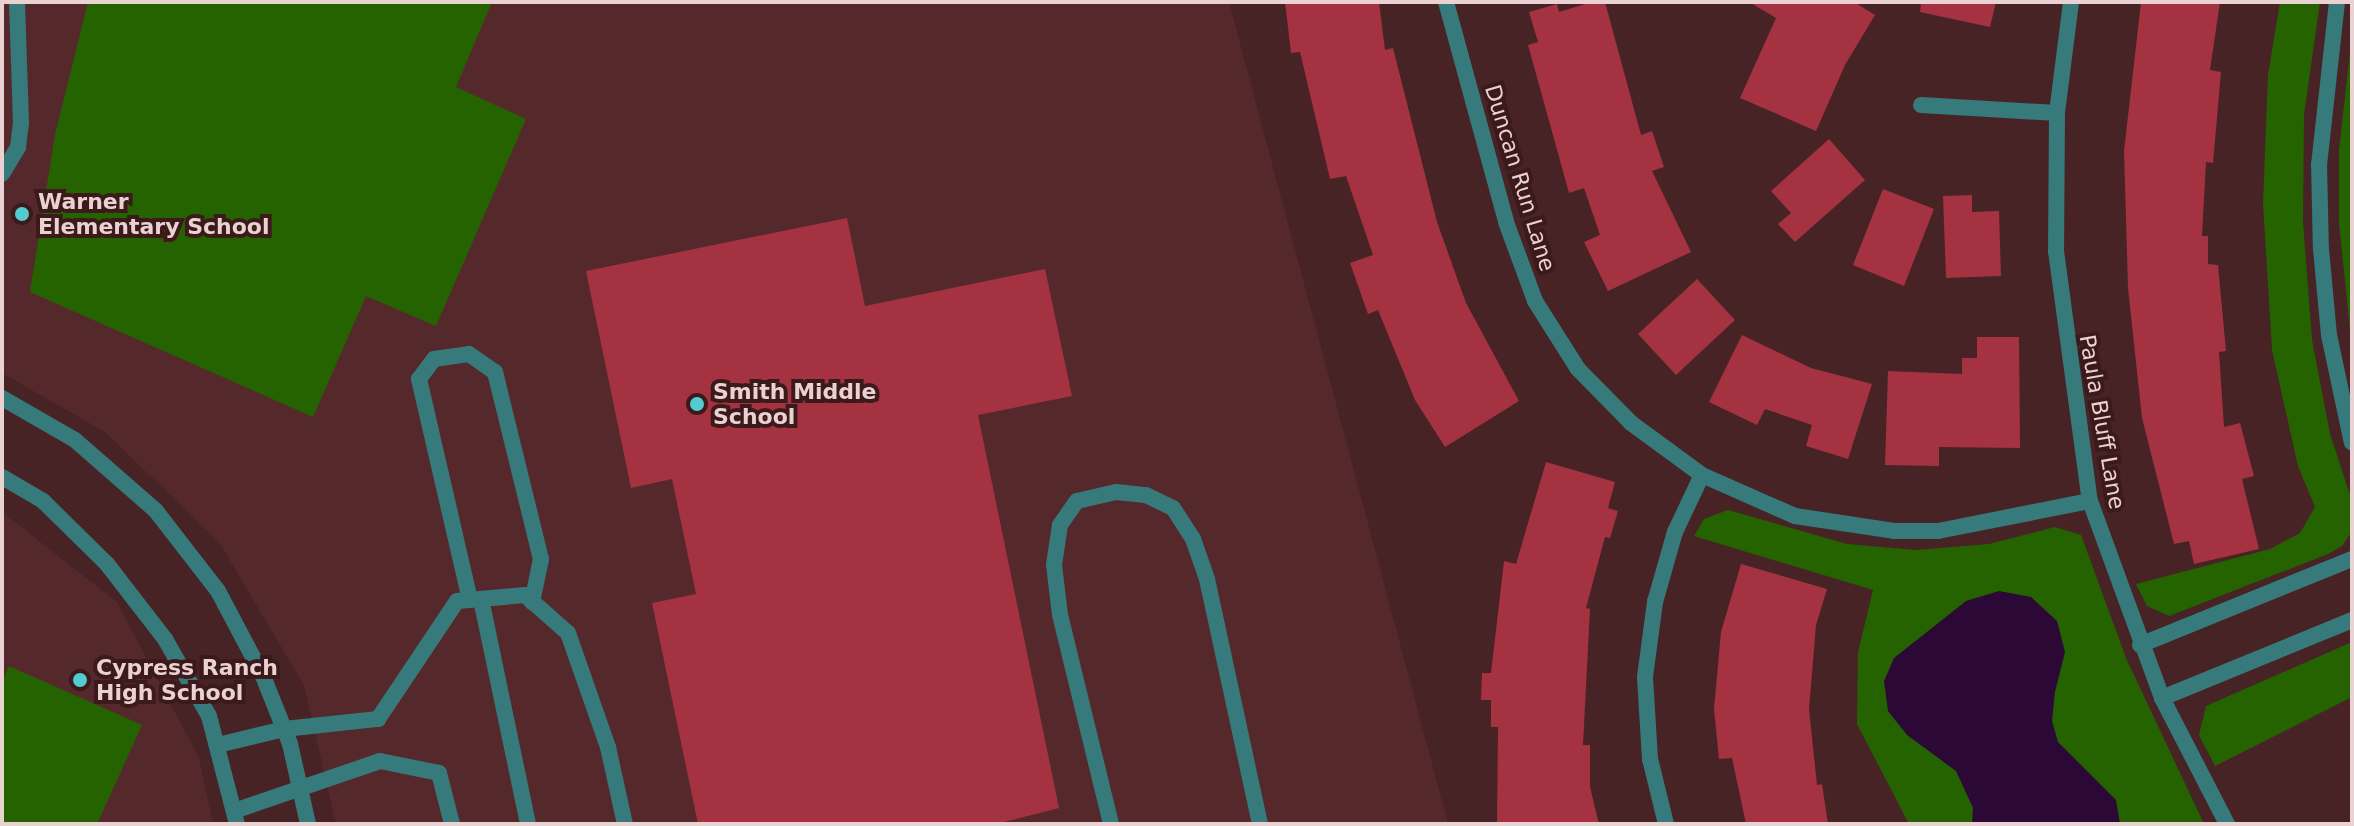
<!DOCTYPE html>
<html>
<head>
<meta charset="utf-8">
<style>
  body { margin:0 }
  #map { position:relative; width:2354px; height:826px; overflow:hidden; background:#472325; font-family:"DejaVu Sans",sans-serif }
  div>[style] { position:absolute }
  .built>* { inset:0; background:#55292c }
  .green>* { inset:0; background:#256300 }
  .water>* { inset:0; background:#2c0836 }
  .building>* { inset:0; background:#a53240 }
  .service>* { height:16px; margin:-8px; padding:0 8px; transform-origin:8px; border-radius:8px; background:#377a7c }
  .minor>* { height:16px; margin:-8px; padding:0 8px; transform-origin:8px; border-radius:8px; background:#377a7c }
  .tertiary>* { height:16px; margin:-8px; padding:0 8px; transform-origin:8px; border-radius:8px; background:#377a7c }
  .dots>* { width:22px; height:22px; translate:-50% -50%; box-sizing:border-box; border:4px solid #3c191b; border-radius:50% }
  span { translate:-50% -50%; white-space:nowrap; text-align:center; line-height:1.15; -webkit-text-stroke:8px #3c191b; paint-order:stroke }
  .street-label { font-size:22px; color:#ead2d2 }
  .poi-label { font-size:22px; color:#ead2d2; font-weight:700 }
  .left { translate:0 -50%; text-align:left }
  .frame { position:absolute; inset:0; border:4px solid #ead2d2; pointer-events:none }
</style>
</head>
<body>
<div id="map">
  <div class="built">
    <div style="clip-path:polygon(2px 2px,1229px 2px,1448px 824px,336px 824px,304px 685px,219px 542px,105px 432px,2px 373px)"></div>
    <div style="clip-path:polygon(2px 512px,117px 602px,199px 758px,213px 824px,2px 824px)"></div>
  </div>
  <div class="green">
    <div style="clip-path:polygon(88px 2px,492px 2px,456px 87px,526px 119px,436px 326px,366px 296px,313px 417px,30px 292px,55px 135px)"></div>
    <div style="clip-path:polygon(2280px 2px,2320px 2px,2304px 115px,2303px 222px,2312px 340px,2330px 434px,2352px 501px,2352px 531px,2342px 546px,2328px 554px,2169px 616px,2147px 606px,2136px 584px,2270px 549px,2300px 533px,2315px 507px,2298px 466px,2272px 350px,2263px 203px,2268px 75px)"></div>
    <div style="clip-path:polygon(2352px 35px,2352px 349px,2339px 223px,2339px 150px)"></div>
    <div style="clip-path:polygon(1728px 510px,1847px 544px,1916px 550px,1989px 544px,2055px 527px,2081px 535px,2126px 658px,2204px 824px,1909px 824px,1857px 724px,1858px 652px,1873px 590px,1694px 536px,1704px 519px)"></div>
    <div style="clip-path:polygon(2352px 642px,2352px 697px,2215px 766px,2199px 735px,2206px 706px)"></div>
    <div style="clip-path:polygon(9px 666px,142px 725px,97px 824px,2px 824px,2px 682px)"></div>
  </div>
  <div class="water">
    <div style="clip-path:polygon(1999px 591px,2031px 597px,2057px 621px,2065px 652px,2055px 692px,2052px 721px,2058px 742px,2116px 800px,2120px 824px,1972px 824px,1973px 808px,1956px 771px,1907px 735px,1888px 711px,1884px 681px,1894px 658px,1966px 601px)"></div>
  </div>
  <div class="building">
    <div style="clip-path:polygon(1285px 2px,1379px 2px,1385px 50px,1393px 48px,1437px 222px,1466px 303px,1519px 401px,1445px 447px,1415px 400px,1378px 310px,1368px 314px,1350px 263px,1373px 255px,1346px 176px,1330px 179px,1300px 52px,1291px 53px)"></div>
    <div style="clip-path:polygon(1592px 2px,1605px 2px,1641px 135px,1652px 131px,1664px 167px,1652px 171px,1691px 252px,1608px 291px,1584px 242px,1600px 235px,1584px 188px,1569px 193px,1528px 45px,1538px 42px,1529px 12px,1557px 4px,1559px 12px)"></div>
    <div style="clip-path:polygon(1749px 2px,1854px 2px,1875px 15px,1845px 65px,1816px 131px,1740px 98px,1776px 18px)"></div>
    <div style="clip-path:polygon(1921px 2px,1996px 2px,1990px 27px,1920px 12px)"></div>
    <div style="clip-path:polygon(2141px 2px,2220px 2px,2210px 70px,2221px 72px,2213px 163px,2206px 162px,2202px 236px,2208px 236px,2208px 264px,2218px 265px,2226px 351px,2219px 352px,2224px 427px,2240px 423px,2254px 476px,2242px 479px,2259px 549px,2194px 564px,2189px 541px,2174px 544px,2142px 418px,2128px 288px,2124px 151px)"></div>
    <div style="clip-path:polygon(1829px 139px,1865px 180px,1795px 242px,1778px 224px,1791px 213px,1771px 191px)"></div>
    <div style="clip-path:polygon(1883px 189px,1934px 209px,1904px 286px,1853px 265px)"></div>
    <div style="clip-path:polygon(1972px 195px,1972px 212px,1999px 211px,2001px 276px,1946px 278px,1943px 196px)"></div>
    <div style="clip-path:polygon(847px 218px,865px 306px,1045px 269px,1072px 396px,978px 415px,1059px 808px,996px 824px,698px 824px,652px 603px,696px 594px,672px 479px,631px 488px,586px 271px)"></div>
    <div style="clip-path:polygon(1697px 279px,1735px 320px,1676px 375px,1638px 334px)"></div>
    <div style="clip-path:polygon(1742px 335px,1811px 368px,1872px 384px,1848px 459px,1806px 446px,1812px 425px,1765px 409px,1757px 425px,1709px 402px)"></div>
    <div style="clip-path:polygon(1977px 337px,2019px 337px,2020px 448px,1939px 447px,1939px 466px,1885px 465px,1888px 371px,1962px 374px,1962px 358px,1977px 358px)"></div>
    <div style="clip-path:polygon(1546px 462px,1615px 482px,1608px 508px,1618px 511px,1610px 538px,1605px 537px,1586px 608px,1590px 609px,1583px 745px,1590px 745px,1590px 787px,1599px 824px,1497px 824px,1498px 727px,1491px 727px,1491px 700px,1481px 700px,1482px 673px,1491px 673px,1504px 561px,1516px 564px)"></div>
    <div style="clip-path:polygon(1741px 564px,1827px 589px,1816px 625px,1809px 709px,1817px 785px,1822px 784px,1828px 824px,1746px 824px,1732px 758px,1719px 759px,1714px 709px,1721px 632px)"></div>
  </div>
  <div class="service">
    <div style="left:2px;top:174px;width:31px;rotate:-59deg"></div>
    <div style="left:18px;top:147px;width:24px;rotate:-83deg"></div>
    <div style="left:21px;top:123px;width:121px;rotate:-91.9deg"></div>
    <div style="left:481px;top:599px;width:230px;rotate:78.2deg"></div>
    <div style="left:470px;top:600px;width:227px;rotate:-103deg"></div>
    <div style="left:419px;top:379px;width:25px;rotate:-53deg"></div>
    <div style="left:434px;top:359px;width:35px;rotate:-8deg"></div>
    <div style="left:469px;top:354px;width:32px;rotate:35deg"></div>
    <div style="left:495px;top:372px;width:193px;rotate:76.2deg"></div>
    <div style="left:541px;top:559px;width:44px;rotate:101.8deg"></div>
    <div style="left:218px;top:745px;width:68px;rotate:-13.6deg"></div>
    <div style="left:284px;top:729px;width:95px;rotate:-6.1deg"></div>
    <div style="left:378px;top:719px;width:142px;rotate:-56.2deg"></div>
    <div style="left:457px;top:601px;width:68px;rotate:-5deg"></div>
    <div style="left:525px;top:595px;width:57px;rotate:41.5deg"></div>
    <div style="left:568px;top:633px;width:121px;rotate:70.7deg"></div>
    <div style="left:608px;top:747px;width:79px;rotate:77.6deg"></div>
    <div style="left:234px;top:811px;width:154px;rotate:-18.9deg"></div>
    <div style="left:380px;top:761px;width:60px;rotate:11.5deg"></div>
    <div style="left:439px;top:773px;width:53px;rotate:75.7deg"></div>
    <div style="left:1111px;top:824px;width:215px;rotate:-103.7deg"></div>
    <div style="left:1060px;top:615px;width:50px;rotate:-96.8deg"></div>
    <div style="left:1054px;top:565px;width:40px;rotate:-81.5deg"></div>
    <div style="left:1060px;top:525px;width:29px;rotate:-55deg"></div>
    <div style="left:1077px;top:501px;width:40px;rotate:-13deg"></div>
    <div style="left:1116px;top:492px;width:30px;rotate:6deg"></div>
    <div style="left:1146px;top:495px;width:30px;rotate:26deg"></div>
    <div style="left:1173px;top:508px;width:37px;rotate:57deg"></div>
    <div style="left:1193px;top:539px;width:42px;rotate:70.7deg"></div>
    <div style="left:1207px;top:579px;width:251px;rotate:77.8deg"></div>
  </div>
  <div class="minor">
    <div style="left:1446px;top:2px;width:228px;rotate:74.7deg"></div>
    <div style="left:1506px;top:222px;width:84px;rotate:69.8deg"></div>
    <div style="left:1535px;top:301px;width:80px;rotate:57.7deg"></div>
    <div style="left:1578px;top:369px;width:76px;rotate:45.5deg"></div>
    <div style="left:1631px;top:423px;width:88px;rotate:36.2deg"></div>
    <div style="left:1702px;top:475px;width:102px;rotate:23.8deg"></div>
    <div style="left:1795px;top:516px;width:100px;rotate:8.6deg"></div>
    <div style="left:1894px;top:531px;width:44px"></div>
    <div style="left:1938px;top:531px;width:155px;rotate:-11.2deg"></div>
    <div style="left:2071px;top:2px;width:112px;rotate:97.2deg"></div>
    <div style="left:2057px;top:113px;width:138px;rotate:90.4deg"></div>
    <div style="left:2056px;top:251px;width:252px;rotate:82.3deg"></div>
    <div style="left:2090px;top:501px;width:210px;rotate:69.9deg"></div>
    <div style="left:2162px;top:698px;width:142px;rotate:62.7deg"></div>
    <div style="left:1921px;top:105px;width:136px;rotate:3.4deg"></div>
    <div style="left:2140px;top:645px;width:229px;rotate:-22.1deg"></div>
    <div style="left:2162px;top:698px;width:205px;rotate:-22.3deg"></div>
    <div style="left:1666px;top:824px;width:67px;rotate:-103.8deg"></div>
    <div style="left:1650px;top:759px;width:82px;rotate:-93.5deg"></div>
    <div style="left:1645px;top:677px;width:76px;rotate:-82.4deg"></div>
    <div style="left:1655px;top:602px;width:73px;rotate:-74.1deg"></div>
    <div style="left:1675px;top:532px;width:63px;rotate:-64.7deg"></div>
  </div>
  <div class="tertiary">
    <div style="left:2337px;top:2px;width:163px;rotate:96.3deg"></div>
    <div style="left:2319px;top:164px;width:85px;rotate:88.7deg"></div>
    <div style="left:2321px;top:249px;width:86px;rotate:84.7deg"></div>
    <div style="left:2329px;top:335px;width:110px;rotate:78deg"></div>
    <div style="left:2px;top:398px;width:84px;rotate:29.9deg"></div>
    <div style="left:75px;top:440px;width:108px;rotate:41.2deg"></div>
    <div style="left:156px;top:511px;width:101px;rotate:52.2deg"></div>
    <div style="left:218px;top:591px;width:96px;rotate:62.1deg"></div>
    <div style="left:263px;top:676px;width:73px;rotate:68.3deg"></div>
    <div style="left:290px;top:744px;width:82px;rotate:77.3deg"></div>
    <div style="left:2px;top:477px;width:48px;rotate:30.3deg"></div>
    <div style="left:43px;top:501px;width:90px;rotate:44.5deg"></div>
    <div style="left:107px;top:564px;width:95px;rotate:52.3deg"></div>
    <div style="left:165px;top:639px;width:89px;rotate:60.3deg"></div>
    <div style="left:209px;top:716px;width:112px;rotate:75.5deg"></div>
  </div>
  <div class="dots">
    <div style="left:22px;top:214px;background:#52ccd0"></div>
    <div style="left:697px;top:404px;background:#52ccd0"></div>
    <div style="left:80px;top:680px;background:#52ccd0"></div>
  </div>
  <div class="street-label">
    <span style="left:1520px;top:178px;rotate:73deg">Duncan Run Lane</span>
    <span style="left:2102px;top:422px;rotate:80deg">Paula Bluff Lane</span>
  </div>
  <div class="poi-label">
    <span class="left" style="left:38px;top:214px">Warner<br>Elementary School</span>
    <span class="left" style="left:713px;top:404px">Smith Middle<br>School</span>
    <span class="left" style="left:96px;top:680px">Cypress Ranch<br>High School</span>
  </div>
  <div class="frame"></div>
</div>
</body>
</html>
